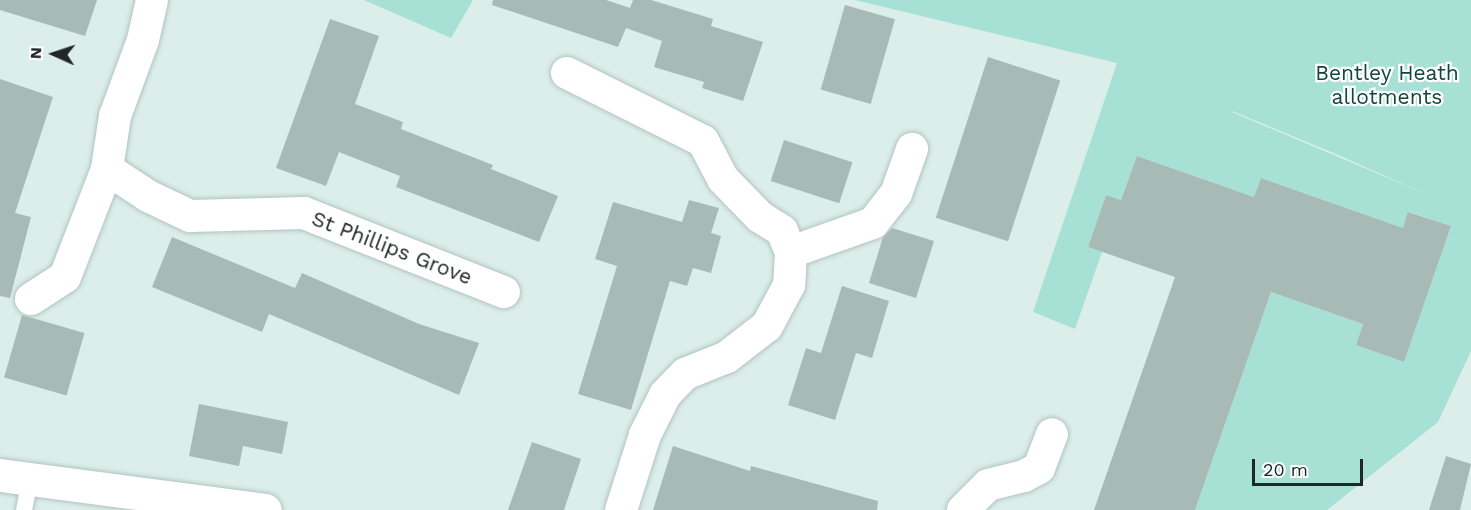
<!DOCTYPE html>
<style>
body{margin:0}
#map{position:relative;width:1471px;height:510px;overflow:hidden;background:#dceeea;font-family:"Work Sans",sans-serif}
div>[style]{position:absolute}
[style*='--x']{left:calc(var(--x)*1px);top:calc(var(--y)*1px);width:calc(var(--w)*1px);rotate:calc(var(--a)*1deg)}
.green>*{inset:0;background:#a7e0d4}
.building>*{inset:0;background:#a8bab6;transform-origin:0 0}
.roads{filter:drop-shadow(0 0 2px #b2c4c0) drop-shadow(0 0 2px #b2c4c0)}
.service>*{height:16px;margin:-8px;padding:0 8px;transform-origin:8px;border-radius:8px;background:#fff}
.minor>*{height:32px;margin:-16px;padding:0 16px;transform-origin:16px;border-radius:16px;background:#fff}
.tertiary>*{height:33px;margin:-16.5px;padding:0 16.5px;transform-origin:16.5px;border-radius:16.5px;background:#fff}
span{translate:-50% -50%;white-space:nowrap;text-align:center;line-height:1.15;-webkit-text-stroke:4.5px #fff;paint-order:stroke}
.park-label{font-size:21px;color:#11453d}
.street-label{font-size:21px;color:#212726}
.north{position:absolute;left:24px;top:24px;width:60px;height:60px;-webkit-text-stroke:4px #fff;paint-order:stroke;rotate:273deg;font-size:16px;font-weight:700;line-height:24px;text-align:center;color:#212726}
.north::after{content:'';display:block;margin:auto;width:21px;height:27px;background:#212726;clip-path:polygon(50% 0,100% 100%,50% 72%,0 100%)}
.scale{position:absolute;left:1252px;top:459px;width:111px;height:27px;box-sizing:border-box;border:3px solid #212726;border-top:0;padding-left:8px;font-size:18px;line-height:21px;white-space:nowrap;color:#212726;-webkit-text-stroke:4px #fff;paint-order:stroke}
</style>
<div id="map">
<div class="green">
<i style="clip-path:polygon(364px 0,473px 0,451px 38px)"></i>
<i style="clip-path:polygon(evenodd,855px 0,1471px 0,1471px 351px,1438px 422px,1327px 510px,1195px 510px,1271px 292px,1363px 324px,1356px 345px,1404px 362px,1451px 226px,1409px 212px,1403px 228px,1261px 178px,1254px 197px,1137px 156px,1121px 200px,1106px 195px,1088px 247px,1102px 252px,1075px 329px,1033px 312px,1117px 63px,855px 0,1232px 111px,1336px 154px,1426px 194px,1232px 112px,1232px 111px)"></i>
</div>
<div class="building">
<i style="clip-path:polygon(0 0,97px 0,85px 36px,0 10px)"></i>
<i style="clip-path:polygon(493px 0,606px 0,630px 8px,633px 0,651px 0,713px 19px,711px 26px,763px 42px,743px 101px,702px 88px,704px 82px,654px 67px,662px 41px,626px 28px,618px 47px,492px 5px)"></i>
<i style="left:845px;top:5px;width:52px;height:88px;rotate:16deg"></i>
<i style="clip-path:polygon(330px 19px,379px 36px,355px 104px,403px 122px,401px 129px,493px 165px,491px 169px,558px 196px,539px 242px,396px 187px,400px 176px,339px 152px,326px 186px,276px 168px)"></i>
<i style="left:988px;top:57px;width:76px;height:169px;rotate:18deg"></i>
<i style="clip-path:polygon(0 79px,53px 97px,15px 213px,31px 217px,10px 298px,0 296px)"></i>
<i style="left:784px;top:140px;width:72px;height:43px;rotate:18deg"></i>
<i style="clip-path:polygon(1137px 156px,1254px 197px,1261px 178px,1403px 228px,1408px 212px,1451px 226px,1404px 362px,1356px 345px,1363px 324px,1271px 292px,1195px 510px,1094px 510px,1175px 277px,1088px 247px,1106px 195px,1121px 200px)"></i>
<i style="clip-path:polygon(689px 200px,719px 208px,711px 233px,721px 236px,711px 273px,693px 268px,687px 286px,670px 281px,631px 410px,578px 394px,617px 266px,595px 259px,613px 202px,682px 222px)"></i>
<i style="clip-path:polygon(892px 228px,934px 241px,916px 298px,869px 283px,883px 237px)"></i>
<i style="clip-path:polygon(172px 237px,295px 288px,302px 273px,419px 324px,479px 343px,459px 395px,269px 314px,262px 332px,152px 287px)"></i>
<i style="clip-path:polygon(842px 286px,889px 301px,872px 358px,856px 353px,835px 420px,788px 405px,806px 348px,821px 353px)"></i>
<i style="left:22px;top:315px;width:65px;height:65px;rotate:16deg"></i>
<i style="clip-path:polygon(199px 404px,288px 422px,282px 454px,243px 446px,239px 466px,189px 456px)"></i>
<i style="clip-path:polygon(532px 442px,581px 459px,564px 510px,508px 510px)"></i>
<i style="clip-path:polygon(673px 446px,750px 471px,751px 466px,878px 501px,877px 510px,653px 510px)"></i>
<i style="clip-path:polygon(1446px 456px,1471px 464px,1460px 510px,1429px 510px)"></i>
</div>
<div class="roads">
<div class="service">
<i style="--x:24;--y:510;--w:33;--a:-79"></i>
</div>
<div class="minor">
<i style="--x:152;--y:0;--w:41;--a:102.7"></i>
<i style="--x:143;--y:40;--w:81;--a:110.2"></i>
<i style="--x:115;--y:116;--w:54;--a:98.6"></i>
<i style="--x:107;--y:169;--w:49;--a:33.4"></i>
<i style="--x:148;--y:196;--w:47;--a:25.5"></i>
<i style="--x:190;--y:216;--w:114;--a:-1.5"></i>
<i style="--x:304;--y:213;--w:215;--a:21.6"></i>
<i style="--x:567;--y:73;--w:152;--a:26.6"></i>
<i style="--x:703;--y:141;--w:43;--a:62.2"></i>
<i style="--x:723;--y:179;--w:53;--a:45.8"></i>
<i style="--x:760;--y:217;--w:26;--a:32"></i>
<i style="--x:782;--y:231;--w:23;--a:67"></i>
<i style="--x:791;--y:252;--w:33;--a:93"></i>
<i style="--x:789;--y:285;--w:47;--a:118.2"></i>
<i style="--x:767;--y:326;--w:51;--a:142.2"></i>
<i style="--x:727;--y:357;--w:45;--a:158"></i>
<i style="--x:685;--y:374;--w:29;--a:134"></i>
<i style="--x:665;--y:395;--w:45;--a:116.6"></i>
<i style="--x:645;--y:435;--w:79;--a:107.7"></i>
<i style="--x:791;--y:252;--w:87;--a:-19.5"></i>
<i style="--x:873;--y:223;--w:37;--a:-52"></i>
<i style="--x:896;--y:194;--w:48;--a:-70.4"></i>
<i style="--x:31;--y:299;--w:40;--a:-32.9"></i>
<i style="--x:65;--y:277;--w:116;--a:-68.7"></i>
<i style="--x:963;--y:510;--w:35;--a:-45"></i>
<i style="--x:988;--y:485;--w:37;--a:-14"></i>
<i style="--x:1024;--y:476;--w:17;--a:-28"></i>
<i style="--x:1039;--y:468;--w:36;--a:-69"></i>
</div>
<div class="tertiary">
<i style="--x:0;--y:475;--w:267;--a:7.5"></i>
</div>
</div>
<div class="park-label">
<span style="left:1387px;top:85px">Bentley Heath<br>allotments</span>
</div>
<div class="street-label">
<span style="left:392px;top:248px;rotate:21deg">St Phillips Grove</span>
</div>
<div class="north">N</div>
<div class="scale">20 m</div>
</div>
